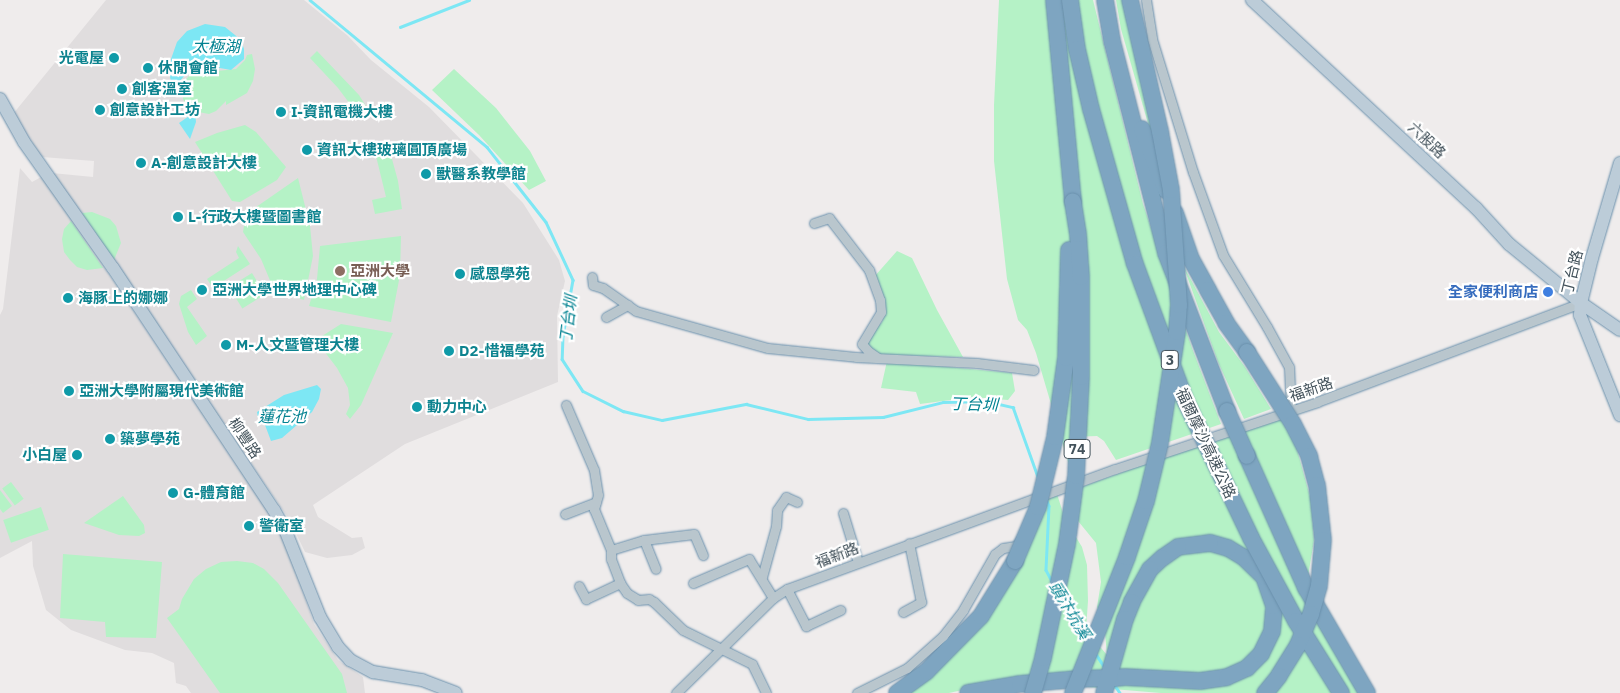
<!DOCTYPE html>
<meta charset="utf-8">
<style>
body{margin:0}
#map{position:relative;width:1620px;height:693px;overflow:hidden;background:#efecec;font-family:"IBM Plex Sans","Noto Sans TC",sans-serif}
div>[style]{position:absolute}
[style*='--x']{left:calc(var(--x)*1px);top:calc(var(--y)*1px);width:calc(var(--w)*1px);rotate:calc(var(--a)*1deg)}
.education>*{inset:0;background:#e0ddde}
.green>*{inset:0;background:#b5f2c6;transform-origin:0 0}
.water>*{inset:0;background:#7de7f4}
.stream>*{height:2.5px;margin:-1.25px;padding:0 1.25px;transform-origin:1.25px;border-radius:1.25px;background:#7de7f4}
.roads{filter:drop-shadow(0 0 1px #6a90ac) drop-shadow(0 0 1px #6a90ac)}
.street>*{height:9px;margin:-4.5px;padding:0 4.5px;transform-origin:4.5px;border-radius:4.5px;background:#b9c6cd}
.secondary>*{height:12px;margin:-6px;padding:0 6px;transform-origin:6px;border-radius:6px;background:#bcccd8}
.highway>*{height:16px;margin:-8px;padding:0 8px;transform-origin:8px;border-radius:8px;background:#7ea5c1}
.bridges{filter:drop-shadow(0 0 1px #6a90ac) drop-shadow(0 0 1px #6a90ac)}
.highway-bridge>*{height:16px;margin:-8px;padding:0 8px;transform-origin:8px;border-radius:8px;background:#7ea5c1}
.dots>*{width:14px;height:14px;translate:-50% -50%;box-sizing:border-box;border:2px solid #fff;border-radius:50%}
span{translate:-50% -50%;white-space:nowrap;text-align:center;line-height:1.15;-webkit-text-stroke:4.5px #fff;paint-order:stroke}
.shield-label span{padding:1px 4px;background:#fff;border:1px solid;border-radius:4px;-webkit-text-stroke-width:0}
.shield-label{font-size:14px;color:#43525b;font-weight:700}
.culture-label{font-size:15px;color:#0d838f;font-weight:700}
.right{translate:-100% -50%;text-align:right}
.left{translate:0 -50%;text-align:left}
.street-label{font-size:15px;color:#43525b}
.education-label{font-size:15px;color:#785e54;font-weight:700}
.shop-label{font-size:15px;color:#366cbe;font-weight:700}
.water-label{font-size:16px;color:#038291;font-style:italic}
</style>
<div id="map">
<div class="education">
<i style="clip-path:polygon(106px 0,304px 0,348px 36px,371px 60px,429px 107px,523px 203px,559px 260px,565px 281px,557px 316px,558px 382px,405px 444px,313px 505px,318px 517px,352px 538px,362px 537px,365px 548px,352px 555px,327px 558px,305px 552px,289px 519px,52px 173px,93px 177px,94px 161px,42px 157px,13px 114px)"></i>
<i style="clip-path:polygon(20px 168px,32px 182px,43px 176px,270px 514px,287px 546px,314px 624px,338px 660px,363px 677px,365px 693px,191px 693px,186px 686px,176px 683px,174px 663px,152px 653px,125px 650px,71px 630px,46px 610px,33px 566px,32px 541px,0 558px,0 315px,3px 309px)"></i>
</div>
<div class="green">
<i style="clip-path:polygon(999px 0,1093px 0,1143px 204px,1192px 348px,1221px 424px,1116px 460px,1104px 441px,1097px 436px,1072px 437px,1071px 472px,1036px 353px,1027px 330px,1018px 320px,1007px 279px,994px 161px,994px 105px)"></i>
<i style="clip-path:polygon(1116px 0,1124px 0,1161px 159px,1149px 127px,1121px 29px)"></i>
<i style="clip-path:polygon(317px 51px,359px 95px,369px 111px,359px 116px,338px 88px,310px 58px)"></i>
<i style="clip-path:polygon(252px 54px,255px 69px,253px 81px,247px 93px,226px 105px,226px 101px,216px 111px,209px 114px,193px 111px,187px 106px,183px 99px,183px 83px,193px 71px,201px 68px,217px 71px,236px 69px,245px 60px,247px 55px)"></i>
<i style="clip-path:polygon(454px 69px,496px 108px,530px 151px,546px 181px,529px 190px,479px 135px,432px 90px)"></i>
<i style="clip-path:polygon(245px 125px,256px 132px,286px 167px,277px 180px,240px 202px,232px 201px,195px 142px,217px 133px)"></i>
<i style="clip-path:polygon(389px 148px,398px 181px,402px 209px,375px 214px,372px 200px,386px 197px,375px 152px)"></i>
<i style="clip-path:polygon(298px 178px,310px 226px,313px 256px,304px 300px,274px 290px,261px 259px,243px 232px,246px 214px)"></i>
<i style="clip-path:polygon(92px 212px,110px 219px,116px 226px,121px 243px,114px 260px,82px 213px)"></i>
<i style="clip-path:polygon(71px 221px,103px 268px,87px 270px,77px 267px,70px 260px,64px 252px,62px 239px,64px 229px)"></i>
<i style="clip-path:polygon(401px 236px,400px 275px,391px 322px,309px 306px,317px 279px,320px 246px)"></i>
<i style="clip-path:polygon(238px 246px,250px 264px,213px 288px,207px 279px,239px 258px,236px 252px)"></i>
<i style="clip-path:polygon(897px 251px,912px 258px,937px 310px,963px 357px,880px 355px,869px 349px,866px 340px,882px 322px,886px 310px,874px 277px)"></i>
<i style="clip-path:polygon(1183px 265px,1219px 332px,1245px 367px,1271px 409px,1244px 419px,1218px 362px)"></i>
<i style="left:252px;top:273px;width:25px;height:27px;rotate:58deg"></i>
<i style="clip-path:polygon(191px 290px,197px 299px,187px 307px,207px 336px,196px 345px,188px 332px,179px 304px,181px 296px)"></i>
<i style="clip-path:polygon(341px 324px,393px 333px,361px 405px,350px 419px,346px 414px,350px 405px,348px 388px,337px 368px,321px 347px,311px 343px)"></i>
<i style="clip-path:polygon(887px 361px,1012px 373px,1015px 391px,1008px 400px,973px 397px,920px 404px,916px 392px,881px 388px)"></i>
<i style="clip-path:polygon(1281px 419px,1296px 446px,1311px 500px,1314px 540px,1308px 577px,1250px 482px,1277px 542px,1359px 693px,1161px 693px,1088px 687px,1026px 690px,1064px 672px,1016px 678px,949px 693px,903px 693px,953px 653px,1042px 501px,1057px 494px,1065px 519px,1082px 547px,1087px 565px,1088px 601px,1086px 630px,1107px 655px,1105px 633px,1097px 607px,1101px 582px,1096px 543px,1074px 516px,1065px 493px,1222px 436px)"></i>
<i style="left:11px;top:482px;width:21px;height:11px;rotate:53deg"></i>
<i style="clip-path:polygon(0 490px,12px 506px,3px 513px,0 509px)"></i>
<i style="clip-path:polygon(123px 496px,144px 525px,145px 533px,139px 536px,119px 535px,84px 523px)"></i>
<i style="left:41px;top:507px;width:24px;height:40px;rotate:71deg"></i>
<i style="clip-path:polygon(63px 554px,162px 562px,156px 638px,106px 637px,105px 622px,60px 618px)"></i>
<i style="clip-path:polygon(237px 561px,253px 563px,264px 569px,278px 583px,342px 674px,347px 693px,220px 693px,167px 618px,179px 609px,182px 599px,194px 579px,206px 569px,221px 562px)"></i>
</div>
<div class="water">
<i style="clip-path:polygon(205px 24px,225px 27px,235px 35px,241px 40px,244px 49px,244px 59px,231px 70px,203px 65px,189px 70px,180px 81px,178px 93px,172px 86px,170px 77px,171px 59px,177px 42px,187px 31px)"></i>
<i style="clip-path:polygon(195px 112px,196px 122px,190px 139px,179px 123px)"></i>
<i style="clip-path:polygon(317px 385px,321px 389px,319px 399px,312px 412px,282px 438px,271px 441px,265px 425px,259px 423px,257px 412px,284px 395px)"></i>
</div>
<div class="stream">
<i style="--x:310;--y:0;--w:230;--a:39.7"></i>
<i style="--x:487;--y:147;--w:95;--a:51.8"></i>
<i style="--x:546;--y:222;--w:64;--a:65"></i>
<i style="--x:573;--y:280;--w:57;--a:100.1"></i>
<i style="--x:563;--y:336;--w:23;--a:92"></i>
<i style="--x:562;--y:359;--w:38;--a:57"></i>
<i style="--x:583;--y:391;--w:45;--a:26.6"></i>
<i style="--x:623;--y:411;--w:40;--a:13"></i>
<i style="--x:662;--y:420;--w:86;--a:-10.8"></i>
<i style="--x:746;--y:404;--w:64;--a:13.6"></i>
<i style="--x:808;--y:419;--w:75;--a:-1.5"></i>
<i style="--x:883;--y:417;--w:62;--a:-14"></i>
<i style="--x:943;--y:402;--w:43;--a:-1.3"></i>
<i style="--x:986;--y:401;--w:28;--a:13"></i>
<i style="--x:1013;--y:407;--w:74;--a:70.3"></i>
<i style="--x:400;--y:27;--w:74;--a:-21.4"></i>
<i style="--x:1047;--y:501;--w:5;--a:68"></i>
<i style="--x:1049;--y:506;--w:64;--a:92.7"></i>
<i style="--x:1046;--y:570;--w:15;--a:62"></i>
<i style="--x:1062;--y:599;--w:49;--a:59.2"></i>
<i style="--x:1096;--y:654;--w:17;--a:57"></i>
<i style="--x:1114;--y:684;--w:11;--a:56"></i>
</div>
<div class="roads">
<div class="street">
<i style="--x:1146;--y:0;--w:39;--a:81"></i>
<i style="--x:1152;--y:39;--w:139;--a:72.9"></i>
<i style="--x:1193;--y:172;--w:88;--a:70.1"></i>
<i style="--x:1223;--y:255;--w:84;--a:58.6"></i>
<i style="--x:1267;--y:327;--w:46;--a:61.2"></i>
<i style="--x:1289;--y:367;--w:43;--a:87.3"></i>
<i style="--x:814;--y:223;--w:16;--a:-18"></i>
<i style="--x:829;--y:218;--w:66;--a:52.4"></i>
<i style="--x:869;--y:270;--w:32;--a:70"></i>
<i style="--x:880;--y:300;--w:12;--a:85"></i>
<i style="--x:881;--y:312;--w:37;--a:121"></i>
<i style="--x:862;--y:344;--w:9;--a:49"></i>
<i style="--x:868;--y:351;--w:11;--a:34"></i>
<i style="--x:592;--y:277;--w:8;--a:83"></i>
<i style="--x:593;--y:285;--w:10;--a:17"></i>
<i style="--x:603;--y:288;--w:40;--a:34.9"></i>
<i style="--x:636;--y:311;--w:137;--a:15.7"></i>
<i style="--x:768;--y:348;--w:88;--a:5.8"></i>
<i style="--x:856;--y:357;--w:121;--a:2.8"></i>
<i style="--x:977;--y:363;--w:57;--a:7"></i>
<i style="--x:606;--y:317;--w:25;--a:-29"></i>
<i style="--x:566;--y:405;--w:71;--a:66.7"></i>
<i style="--x:594;--y:470;--w:25;--a:81"></i>
<i style="--x:598;--y:495;--w:15;--a:106"></i>
<i style="--x:594;--y:509;--w:44;--a:67.5"></i>
<i style="--x:611;--y:550;--w:9;--a:90"></i>
<i style="--x:611;--y:559;--w:26;--a:69"></i>
<i style="--x:620;--y:583;--w:12;--a:55"></i>
<i style="--x:627;--y:593;--w:13;--a:32"></i>
<i style="--x:638;--y:600;--w:11;--a:-5"></i>
<i style="--x:649;--y:599;--w:6;--a:31"></i>
<i style="--x:654;--y:602;--w:40;--a:44"></i>
<i style="--x:683;--y:630;--w:77;--a:26.2"></i>
<i style="--x:752;--y:664;--w:32;--a:64"></i>
<i style="--x:843;--y:513;--w:51;--a:73"></i>
<i style="--x:565;--y:514;--w:33;--a:-21"></i>
<i style="--x:644;--y:540;--w:31;--a:68"></i>
<i style="--x:611;--y:550;--w:34;--a:-17"></i>
<i style="--x:644;--y:540;--w:50;--a:-6.8"></i>
<i style="--x:694;--y:534;--w:23;--a:67"></i>
<i style="--x:762;--y:577;--w:53;--a:-74.6"></i>
<i style="--x:776;--y:526;--w:16;--a:-86"></i>
<i style="--x:777;--y:510;--w:16;--a:-55"></i>
<i style="--x:786;--y:497;--w:12;--a:24"></i>
<i style="--x:693;--y:583;--w:61;--a:-23.2"></i>
<i style="--x:749;--y:559;--w:46;--a:58.4"></i>
<i style="--x:579;--y:586;--w:15;--a:62"></i>
<i style="--x:586;--y:599;--w:38;--a:-25"></i>
<i style="--x:787;--y:589;--w:42;--a:62.8"></i>
<i style="--x:806;--y:626;--w:38;--a:-25"></i>
<i style="--x:903;--y:612;--w:21;--a:-29"></i>
<i style="--x:921;--y:602;--w:60;--a:-101.5"></i>
<i style="--x:676;--y:693;--w:136;--a:-44.4"></i>
<i style="--x:773;--y:598;--w:17;--a:-33"></i>
<i style="--x:787;--y:589;--w:349;--a:-20.1"></i>
<i style="--x:1115;--y:469;--w:213;--a:-18.3"></i>
<i style="--x:1317;--y:402;--w:282;--a:-20.6"></i>
<i style="--x:857;--y:693;--w:56;--a:-26.6"></i>
<i style="--x:907;--y:668;--w:48;--a:-41.6"></i>
<i style="--x:943;--y:636;--w:33;--a:-52"></i>
<i style="--x:963;--y:610;--w:64;--a:-60.3"></i>
<i style="--x:995;--y:554;--w:10;--a:-37"></i>
<i style="--x:1003;--y:548;--w:13;--a:-9"></i>
<i style="--x:1016;--y:546;--w:8;--a:-50"></i>
</div>
<div class="secondary">
<i style="--x:1252;--y:0;--w:306;--a:42.9"></i>
<i style="--x:1476;--y:208;--w:49;--a:47.5"></i>
<i style="--x:1509;--y:244;--w:93;--a:39.3"></i>
<i style="--x:1581;--y:303;--w:47;--a:34.7"></i>
<i style="--x:0;--y:99;--w:49;--a:60.8"></i>
<i style="--x:24;--y:142;--w:154;--a:54.8"></i>
<i style="--x:113;--y:268;--w:291;--a:56.4"></i>
<i style="--x:274;--y:510;--w:25;--a:61"></i>
<i style="--x:286;--y:532;--w:92;--a:68.2"></i>
<i style="--x:320;--y:617;--w:35;--a:59"></i>
<i style="--x:338;--y:647;--w:18;--a:47"></i>
<i style="--x:350;--y:660;--w:26;--a:28"></i>
<i style="--x:373;--y:672;--w:50;--a:9.3"></i>
<i style="--x:422;--y:680;--w:36;--a:21"></i>
<i style="--x:1620;--y:163;--w:99;--a:106.4"></i>
<i style="--x:1592;--y:258;--w:46;--a:103.7"></i>
<i style="--x:1581;--y:303;--w:12;--a:95"></i>
<i style="--x:1580;--y:315;--w:108;--a:68.2"></i>
</div>
<div class="highway">
<i style="--x:1054;--y:0;--w:202;--a:84.6"></i>
<i style="--x:1105;--y:0;--w:42;--a:80.3"></i>
<i style="--x:1112;--y:41;--w:219;--a:75.7"></i>
<i style="--x:1166;--y:253;--w:169;--a:68.9"></i>
<i style="--x:1142;--y:129;--w:66;--a:68.5"></i>
<i style="--x:1175;--y:213;--w:49;--a:70.8"></i>
<i style="--x:1191;--y:259;--w:35;--a:61"></i>
<i style="--x:1208;--y:290;--w:38;--a:61"></i>
<i style="--x:1226;--y:323;--w:36;--a:54"></i>
<i style="--x:1247;--y:456;--w:145;--a:65.9"></i>
<i style="--x:1306;--y:588;--w:121;--a:59.8"></i>
<i style="--x:897;--y:693;--w:37;--a:-36"></i>
<i style="--x:927;--y:671;--w:77;--a:-45.5"></i>
<i style="--x:981;--y:616;--w:65;--a:-58.3"></i>
<i style="--x:968;--y:693;--w:53;--a:-9.8"></i>
<i style="--x:1020;--y:684;--w:58;--a:-4.9"></i>
<i style="--x:1078;--y:679;--w:28;--a:-2"></i>
<i style="--x:1106;--y:678;--w:9;--a:0"></i>
<i style="--x:1115;--y:678;--w:10;--a:-6"></i>
<i style="--x:1125;--y:677;--w:75;--a:3.1"></i>
<i style="--x:1200;--y:681;--w:27;--a:-8"></i>
<i style="--x:1227;--y:677;--w:22;--a:-24"></i>
<i style="--x:1247;--y:668;--w:20;--a:-45"></i>
<i style="--x:1261;--y:654;--w:25;--a:-64"></i>
<i style="--x:1272;--y:631;--w:25;--a:-85"></i>
<i style="--x:1274;--y:606;--w:31;--a:-109"></i>
<i style="--x:1264;--y:577;--w:29;--a:-136"></i>
<i style="--x:1243;--y:557;--w:17;--a:-149"></i>
<i style="--x:1228;--y:548;--w:19;--a:-164"></i>
<i style="--x:1210;--y:543;--w:32;--a:173"></i>
<i style="--x:1178;--y:547;--w:19;--a:145"></i>
<i style="--x:1162;--y:558;--w:16;--a:137"></i>
<i style="--x:1150;--y:569;--w:38;--a:119"></i>
<i style="--x:1132;--y:602;--w:18;--a:112"></i>
<i style="--x:1125;--y:619;--w:77;--a:105.8"></i>
</div>
</div>
<div class="bridges">
<div class="highway-bridge">
<i style="--x:1070;--y:0;--w:49;--a:81.9"></i>
<i style="--x:1077;--y:49;--w:62;--a:76.9"></i>
<i style="--x:1091;--y:109;--w:161;--a:74.2"></i>
<i style="--x:1135;--y:264;--w:145;--a:69.8"></i>
<i style="--x:1185;--y:400;--w:153;--a:64.4"></i>
<i style="--x:1251;--y:538;--w:94;--a:61.5"></i>
<i style="--x:1296;--y:621;--w:85;--a:58"></i>
<i style="--x:1247;--y:352;--w:85;--a:57.4"></i>
<i style="--x:1293;--y:424;--w:36;--a:63"></i>
<i style="--x:1309;--y:456;--w:30;--a:75"></i>
<i style="--x:1317;--y:485;--w:55;--a:83.8"></i>
<i style="--x:1323;--y:540;--w:46;--a:95"></i>
<i style="--x:1319;--y:586;--w:29;--a:106"></i>
<i style="--x:1311;--y:614;--w:34;--a:113"></i>
<i style="--x:1298;--y:645;--w:36;--a:122"></i>
<i style="--x:1279;--y:676;--w:22;--a:129"></i>
<i style="--x:1227;--y:411;--w:49;--a:66"></i>
<i style="--x:1015;--y:561;--w:59;--a:-66.9"></i>
<i style="--x:1038;--y:507;--w:72;--a:-76.3"></i>
<i style="--x:1055;--y:437;--w:80;--a:-82.1"></i>
<i style="--x:1066;--y:358;--w:108;--a:-88.4"></i>
<i style="--x:1033;--y:693;--w:36;--a:-74"></i>
<i style="--x:1043;--y:658;--w:116;--a:-78.1"></i>
<i style="--x:1067;--y:544;--w:69;--a:-82.5"></i>
<i style="--x:1076;--y:476;--w:99;--a:-87.1"></i>
<i style="--x:1081;--y:377;--w:100;--a:-90"></i>
<i style="--x:1081;--y:277;--w:43;--a:-94"></i>
<i style="--x:1078;--y:234;--w:33;--a:-99"></i>
<i style="--x:1073;--y:693;--w:146;--a:-68.3"></i>
<i style="--x:1127;--y:557;--w:59;--a:-71.3"></i>
<i style="--x:1146;--y:501;--w:60;--a:-76.4"></i>
<i style="--x:1160;--y:443;--w:112;--a:-81.3"></i>
<i style="--x:1177;--y:332;--w:27;--a:-86"></i>
<i style="--x:1179;--y:305;--w:115;--a:-94"></i>
<i style="--x:1171;--y:190;--w:60;--a:-100.6"></i>
<i style="--x:1160;--y:131;--w:134;--a:-102.9"></i>
</div>
</div>
<div class="dots">
<i style="left:114px;top:58px;background:#0f9aa8"></i>
<i style="left:148px;top:68px;background:#0f9aa8"></i>
<i style="left:122px;top:89px;background:#0f9aa8"></i>
<i style="left:100px;top:110px;background:#0f9aa8"></i>
<i style="left:281px;top:112px;background:#0f9aa8"></i>
<i style="left:307px;top:150px;background:#0f9aa8"></i>
<i style="left:141px;top:163px;background:#0f9aa8"></i>
<i style="left:426px;top:174px;background:#0f9aa8"></i>
<i style="left:178px;top:217px;background:#0f9aa8"></i>
<i style="left:340px;top:271px;background:#8d6e63"></i>
<i style="left:460px;top:274px;background:#0f9aa8"></i>
<i style="left:202px;top:290px;background:#0f9aa8"></i>
<i style="left:1548px;top:292px;background:#3f7fe0"></i>
<i style="left:68px;top:298px;background:#0f9aa8"></i>
<i style="left:226px;top:345px;background:#0f9aa8"></i>
<i style="left:449px;top:351px;background:#0f9aa8"></i>
<i style="left:69px;top:391px;background:#0f9aa8"></i>
<i style="left:417px;top:407px;background:#0f9aa8"></i>
<i style="left:110px;top:439px;background:#0f9aa8"></i>
<i style="left:77px;top:455px;background:#0f9aa8"></i>
<i style="left:173px;top:493px;background:#0f9aa8"></i>
<i style="left:249px;top:526px;background:#0f9aa8"></i>
</div>
<div class="shield-label">
<span style="left:1170px;top:360px">3</span>
<span style="left:1077px;top:449px">74</span>
</div>
<div class="culture-label">
<span class="right" style="left:104px;top:58px">光電屋</span>
<span class="left" style="left:158px;top:68px">休閒會館</span>
<span class="left" style="left:132px;top:89px">創客溫室</span>
<span class="left" style="left:110px;top:110px">創意設計工坊</span>
<span class="left" style="left:291px;top:112px">I-資訊電機大樓</span>
<span class="left" style="left:317px;top:150px">資訊大樓玻璃圓頂廣場</span>
<span class="left" style="left:151px;top:163px">A-創意設計大樓</span>
<span class="left" style="left:436px;top:174px">獸醫系教學館</span>
<span class="left" style="left:188px;top:217px">L-行政大樓暨圖書館</span>
<span class="left" style="left:470px;top:274px">感恩學苑</span>
<span class="left" style="left:212px;top:290px">亞洲大學世界地理中心碑</span>
<span class="left" style="left:78px;top:298px">海豚上的娜娜</span>
<span class="left" style="left:236px;top:345px">M-人文暨管理大樓</span>
<span class="left" style="left:459px;top:351px">D2-惜福學苑</span>
<span class="left" style="left:79px;top:391px">亞洲大學附屬現代美術館</span>
<span class="left" style="left:427px;top:407px">動力中心</span>
<span class="left" style="left:120px;top:439px">築夢學苑</span>
<span class="right" style="left:67px;top:455px">小白屋</span>
<span class="left" style="left:183px;top:493px">G-體育館</span>
<span class="left" style="left:259px;top:526px">警衛室</span>
</div>
<div class="street-label">
<span style="left:1427px;top:140px;rotate:43deg">六股路</span>
<span style="left:1572px;top:272px;rotate:-76deg">丁台路</span>
<span style="left:1311px;top:389px;rotate:-19deg">福新路</span>
<span style="left:245px;top:438px;rotate:56deg">柳豐路</span>
<span style="left:1206px;top:443px;rotate:65deg">福爾摩沙高速公路</span>
<span style="left:837px;top:555px;rotate:-21deg">福新路</span>
</div>
<div class="education-label">
<span class="left" style="left:350px;top:271px">亞洲大學</span>
</div>
<div class="shop-label">
<span class="right" style="left:1538px;top:292px">全家便利商店</span>
</div>
<div class="water-label">
<span style="left:216px;top:46px">太極湖</span>
<span style="left:568px;top:319px;rotate:-83deg">丁台圳</span>
<span style="left:974px;top:404px;rotate:2deg">丁台圳</span>
<span style="left:282px;top:416px">蓮花池</span>
<span style="left:1070px;top:610px;rotate:59deg">頭汴坑溪</span>
</div>
</div>
